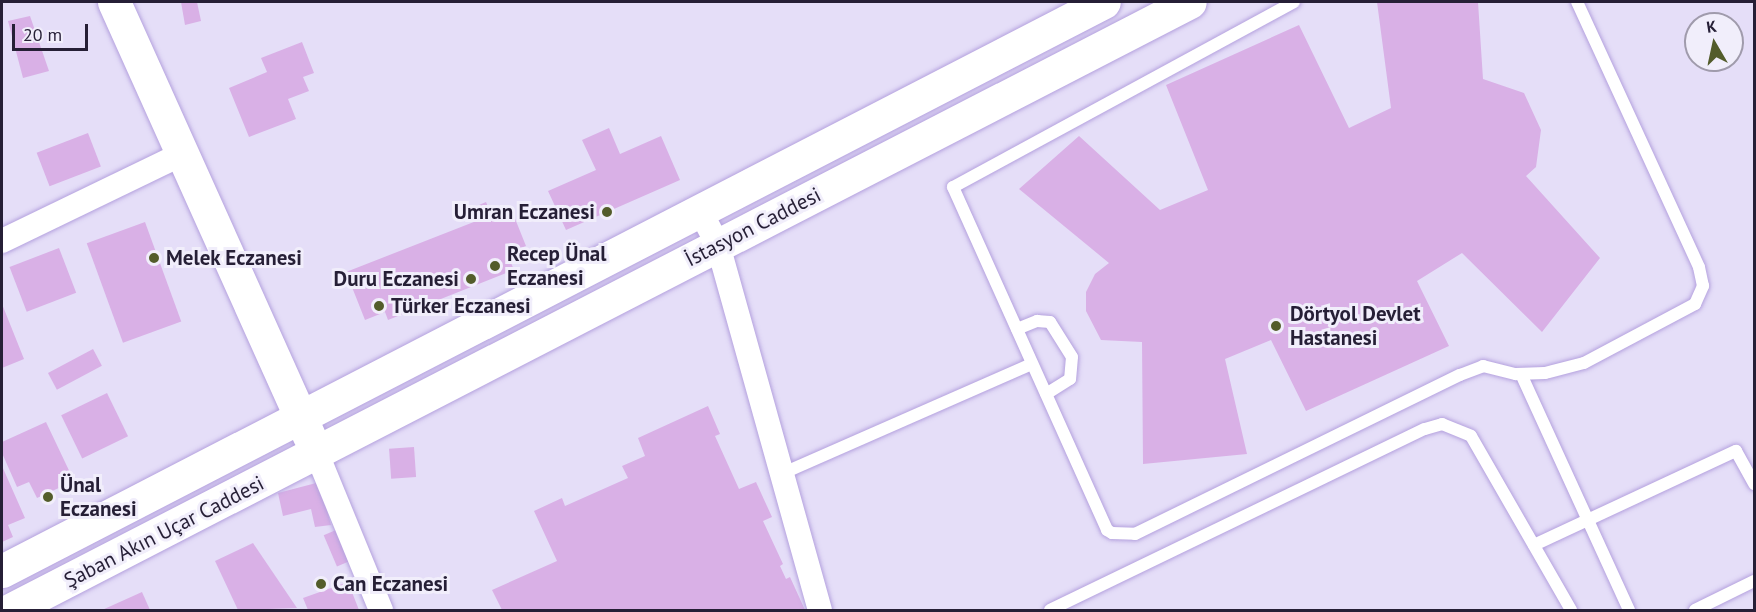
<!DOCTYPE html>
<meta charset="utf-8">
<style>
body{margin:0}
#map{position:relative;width:1756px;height:612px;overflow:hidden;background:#e5def8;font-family:"PT Sans",sans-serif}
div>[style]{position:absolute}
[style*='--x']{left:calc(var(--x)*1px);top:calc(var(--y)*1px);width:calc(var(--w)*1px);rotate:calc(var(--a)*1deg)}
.building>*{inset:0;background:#d9b0e6;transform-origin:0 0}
.roads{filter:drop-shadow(0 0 2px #b4a1de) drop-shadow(0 0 2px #b4a1de)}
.lane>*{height:12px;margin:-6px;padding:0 6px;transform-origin:6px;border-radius:6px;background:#fff}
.street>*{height:24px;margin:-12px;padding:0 12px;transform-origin:12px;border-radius:12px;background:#fff}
.secondary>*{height:33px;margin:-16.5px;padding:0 16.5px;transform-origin:16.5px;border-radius:16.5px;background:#fff}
.dots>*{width:16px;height:16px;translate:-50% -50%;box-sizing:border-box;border:3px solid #f1eefb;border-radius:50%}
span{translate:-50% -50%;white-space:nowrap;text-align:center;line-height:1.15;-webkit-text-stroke:6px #f1eefb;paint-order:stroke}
.poi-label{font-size:21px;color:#261f36;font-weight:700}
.right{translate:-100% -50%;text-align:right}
.left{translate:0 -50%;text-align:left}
.street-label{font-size:21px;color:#261f36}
.frame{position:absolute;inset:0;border:3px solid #261f36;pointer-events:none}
.north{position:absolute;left:1684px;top:12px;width:60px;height:60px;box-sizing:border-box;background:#f1eefb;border:2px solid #a09bac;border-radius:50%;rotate:351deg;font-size:16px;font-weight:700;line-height:24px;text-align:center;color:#261f36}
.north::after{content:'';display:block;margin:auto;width:21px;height:27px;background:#535c2b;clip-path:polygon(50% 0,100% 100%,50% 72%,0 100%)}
.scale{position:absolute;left:12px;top:24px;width:76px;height:27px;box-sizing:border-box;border:3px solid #261f36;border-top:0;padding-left:8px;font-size:18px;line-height:21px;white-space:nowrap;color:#261f36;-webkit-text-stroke:4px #f1eefb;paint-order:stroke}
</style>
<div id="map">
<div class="building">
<i style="clip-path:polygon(181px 2px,197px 2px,201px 21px,185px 25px)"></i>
<i style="clip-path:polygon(1377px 2px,1478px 2px,1483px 79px,1524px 93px,1541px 130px,1536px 167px,1526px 176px,1600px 258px,1542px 332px,1462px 253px,1417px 281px,1449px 346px,1306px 411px,1271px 340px,1225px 359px,1247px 454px,1143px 464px,1142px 342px,1101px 340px,1086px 311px,1086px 292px,1095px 274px,1109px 263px,1019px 189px,1079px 136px,1160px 210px,1208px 190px,1166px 85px,1299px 25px,1349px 128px,1391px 108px)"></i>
<i style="clip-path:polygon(30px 16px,49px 71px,23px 78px,8px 21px)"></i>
<i style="clip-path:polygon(302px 42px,314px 73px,303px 77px,309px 91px,288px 99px,296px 119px,249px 137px,229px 88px,267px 72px,261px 58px)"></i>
<i style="clip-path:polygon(609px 128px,620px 154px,661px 136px,680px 180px,566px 230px,548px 191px,596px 170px,582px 140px)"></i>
<i style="left:88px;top:133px;width:36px;height:55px;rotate:69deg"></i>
<i style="clip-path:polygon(486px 202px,491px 214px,510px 206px,526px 246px,507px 253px,514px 270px,388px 320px,385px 312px,365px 320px,346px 272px,484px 218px,479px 205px)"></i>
<i style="left:145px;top:222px;width:106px;height:62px;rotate:70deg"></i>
<i style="left:59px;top:248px;width:48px;height:53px;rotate:69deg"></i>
<i style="clip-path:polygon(2px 304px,24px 359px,2px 368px)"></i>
<i style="left:93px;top:349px;width:19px;height:51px;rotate:62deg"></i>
<i style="left:107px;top:393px;width:48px;height:51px;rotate:64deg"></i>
<i style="clip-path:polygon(708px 406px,720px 434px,715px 436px,739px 489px,756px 482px,772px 517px,763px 521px,783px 564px,780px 566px,786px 579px,790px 577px,805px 610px,502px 610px,492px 590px,557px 561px,534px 511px,562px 498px,565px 506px,628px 478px,622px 466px,645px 456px,638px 438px)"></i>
<i style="clip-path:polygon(46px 422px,74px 481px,37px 498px,29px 482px,17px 487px,2px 453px,2px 442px)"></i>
<i style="left:414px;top:447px;width:30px;height:25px;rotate:86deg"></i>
<i style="clip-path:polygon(2px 466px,25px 518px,8px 525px,13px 537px,2px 542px)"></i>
<i style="clip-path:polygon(320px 482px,331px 525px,315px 527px,311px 509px,283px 516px,278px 493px)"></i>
<i style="left:343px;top:527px;width:34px;height:21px;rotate:67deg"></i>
<i style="clip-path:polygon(253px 543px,297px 608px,238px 610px,215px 561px)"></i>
<i style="clip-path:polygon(348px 582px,359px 610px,308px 610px,303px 598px)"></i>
<i style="clip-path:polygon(142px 592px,150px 610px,102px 610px)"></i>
</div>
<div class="roads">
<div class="lane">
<i style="--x:1294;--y:2;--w:388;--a:151.5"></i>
<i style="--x:953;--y:187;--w:376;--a:65.8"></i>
<i style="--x:1107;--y:530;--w:6;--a:31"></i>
<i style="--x:1112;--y:533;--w:23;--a:2"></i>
<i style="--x:1135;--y:534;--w:362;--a:-26.1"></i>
<i style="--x:1460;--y:375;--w:25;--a:-21"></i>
<i style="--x:1483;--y:366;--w:34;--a:14"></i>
<i style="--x:1516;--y:374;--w:29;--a:-2"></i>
<i style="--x:1545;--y:373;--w:40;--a:-14.4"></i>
<i style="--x:1584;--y:363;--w:126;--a:-28"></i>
<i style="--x:1695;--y:304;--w:20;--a:-66"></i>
<i style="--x:1703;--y:286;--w:19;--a:-102"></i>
<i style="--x:1699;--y:267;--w:292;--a:-114.7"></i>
<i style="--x:1017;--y:329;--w:22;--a:-22"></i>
<i style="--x:1037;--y:321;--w:13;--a:4"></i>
<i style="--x:1050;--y:322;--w:41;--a:57.8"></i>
<i style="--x:1072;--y:357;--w:22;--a:95"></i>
<i style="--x:1070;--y:379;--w:28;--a:148"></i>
<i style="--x:1521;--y:374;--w:260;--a:65.4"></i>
<i style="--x:781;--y:474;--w:274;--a:-23.7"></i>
<i style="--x:1534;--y:545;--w:223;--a:-25"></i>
<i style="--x:1736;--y:451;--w:38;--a:61"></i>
<i style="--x:1050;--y:610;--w:416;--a:-25.8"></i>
<i style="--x:1425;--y:429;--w:18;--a:-16"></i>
<i style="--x:1442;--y:424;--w:31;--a:22"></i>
<i style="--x:1471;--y:436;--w:201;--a:60.1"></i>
<i style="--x:1695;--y:610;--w:66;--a:-26.2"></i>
</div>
<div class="street">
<i style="--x:700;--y:211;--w:38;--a:62"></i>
<i style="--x:718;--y:245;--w:379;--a:74.4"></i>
<i style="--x:2;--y:241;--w:200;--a:-25.8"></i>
<i style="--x:317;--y:454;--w:169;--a:67.7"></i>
</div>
<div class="secondary">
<i style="--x:114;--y:2;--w:476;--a:65.8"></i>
<i style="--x:2;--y:571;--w:1240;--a:-27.31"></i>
<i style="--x:10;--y:610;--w:1327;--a:-27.26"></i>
</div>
</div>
<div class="dots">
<i style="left:607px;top:212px;background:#535c2b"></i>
<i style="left:154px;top:258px;background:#535c2b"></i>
<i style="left:495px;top:266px;background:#535c2b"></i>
<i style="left:471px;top:279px;background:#535c2b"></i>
<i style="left:379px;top:306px;background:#535c2b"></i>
<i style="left:1276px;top:326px;background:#535c2b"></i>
<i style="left:48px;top:497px;background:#535c2b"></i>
<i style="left:321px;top:584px;background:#535c2b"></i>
</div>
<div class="poi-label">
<span class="right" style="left:595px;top:212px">Umran Eczanesi</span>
<span class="left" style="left:507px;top:266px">Recep Ünal<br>Eczanesi</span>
<span class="left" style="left:166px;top:258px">Melek Eczanesi</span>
<span class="right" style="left:459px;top:279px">Duru Eczanesi</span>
<span class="left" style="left:391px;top:306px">Türker Eczanesi</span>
<span class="left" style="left:1290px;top:326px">Dörtyol Devlet<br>Hastanesi</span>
<span class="left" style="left:60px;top:497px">Ünal<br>Eczanesi</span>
<span class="left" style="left:333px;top:584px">Can Eczanesi</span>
</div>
<div class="street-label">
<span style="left:753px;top:227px;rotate:-27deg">İstasyon Caddesi</span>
<span style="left:164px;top:532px;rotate:-27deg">Şaban Akın Uçar Caddesi</span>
</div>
<div class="frame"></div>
<div class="north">K</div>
<div class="scale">20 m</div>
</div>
